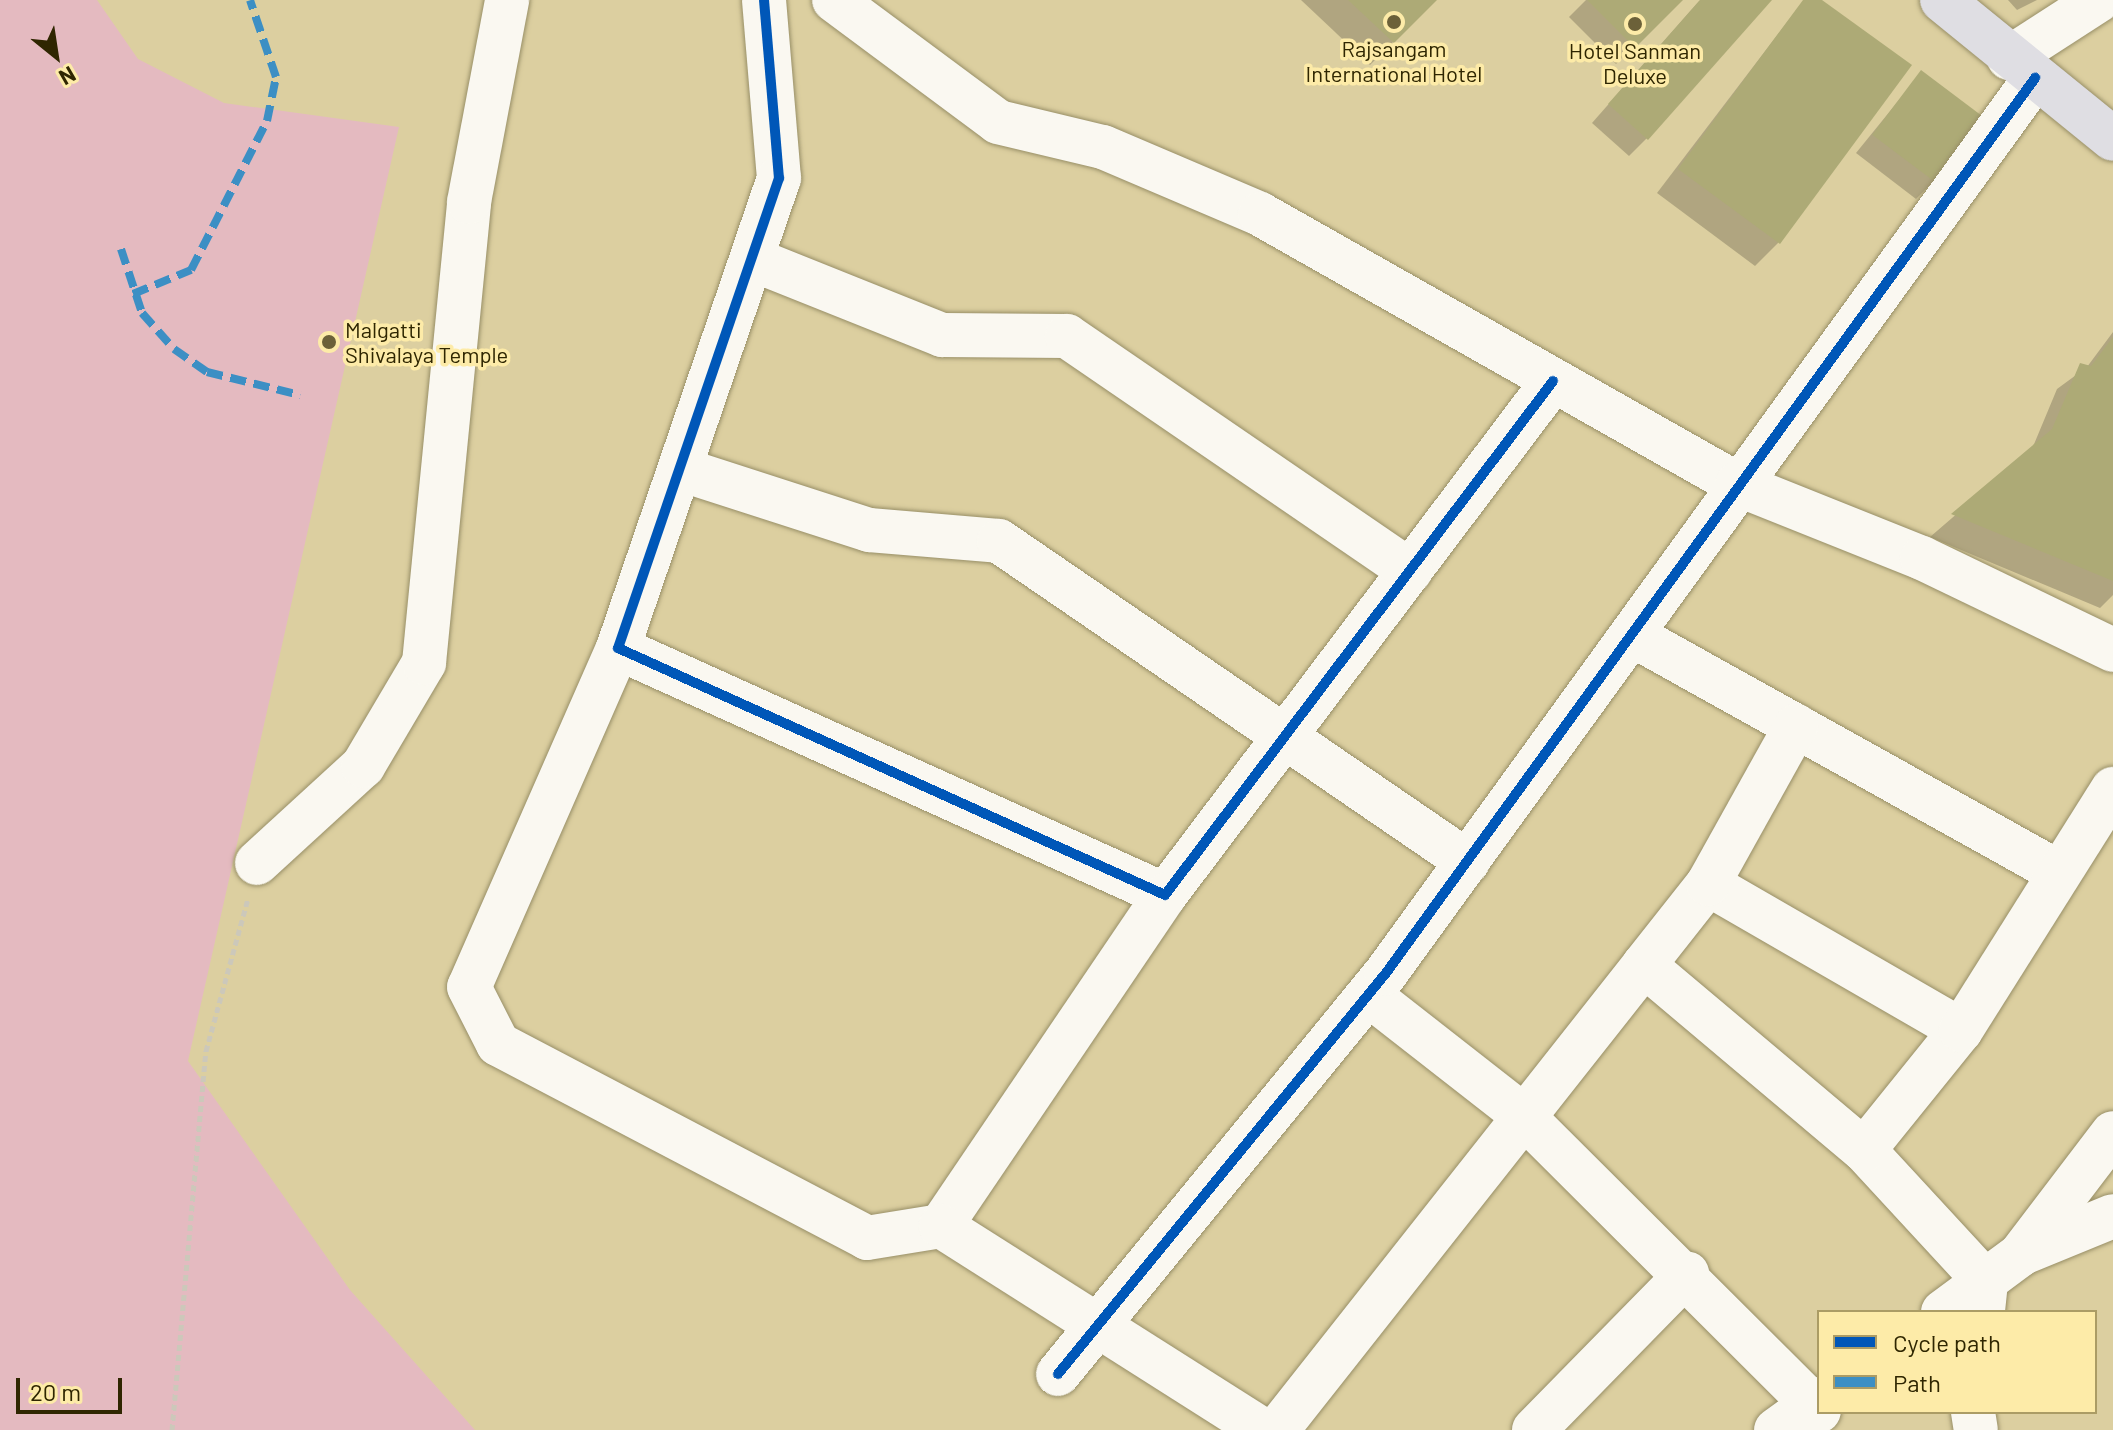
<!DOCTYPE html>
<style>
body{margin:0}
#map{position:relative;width:2113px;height:1430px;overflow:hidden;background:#dccfa0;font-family:Barlow,sans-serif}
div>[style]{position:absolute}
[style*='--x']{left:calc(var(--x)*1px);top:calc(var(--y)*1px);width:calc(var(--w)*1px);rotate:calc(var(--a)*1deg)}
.green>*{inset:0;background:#e4bac0}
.shadow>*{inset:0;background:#0003}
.building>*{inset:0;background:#adaa76;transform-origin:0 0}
.path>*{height:5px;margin-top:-2.5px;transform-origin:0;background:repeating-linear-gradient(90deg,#ccc8ba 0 6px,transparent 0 10px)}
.roads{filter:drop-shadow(0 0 2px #988f67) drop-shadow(0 0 2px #988f67)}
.minor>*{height:44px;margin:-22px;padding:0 22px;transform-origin:22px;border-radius:22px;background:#faf8f1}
.highway>*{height:44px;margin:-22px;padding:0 22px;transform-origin:22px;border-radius:22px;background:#dfdee3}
.quiet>*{height:8px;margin-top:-4px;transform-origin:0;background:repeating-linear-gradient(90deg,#3c8fc4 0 16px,transparent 0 24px)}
.cycleway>*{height:10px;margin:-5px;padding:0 5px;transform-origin:5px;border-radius:5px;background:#0057b8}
.dots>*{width:22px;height:22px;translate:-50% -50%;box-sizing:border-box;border:4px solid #fdeba8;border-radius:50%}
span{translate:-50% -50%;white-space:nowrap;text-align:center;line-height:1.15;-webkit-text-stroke:7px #fdeba8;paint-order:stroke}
.poi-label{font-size:22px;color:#2f2601}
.left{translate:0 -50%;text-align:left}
.legend{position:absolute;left:1817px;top:1310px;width:280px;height:104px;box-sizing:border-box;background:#fdeba8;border:2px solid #ab9c65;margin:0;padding:10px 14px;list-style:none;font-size:24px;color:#2f2601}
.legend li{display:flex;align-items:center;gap:16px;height:40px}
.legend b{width:40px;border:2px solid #ab9c65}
.north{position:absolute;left:16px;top:16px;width:80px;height:80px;-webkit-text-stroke:6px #fdeba8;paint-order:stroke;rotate:150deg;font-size:22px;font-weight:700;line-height:32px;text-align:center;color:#2f2601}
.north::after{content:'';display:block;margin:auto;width:28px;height:36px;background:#2f2601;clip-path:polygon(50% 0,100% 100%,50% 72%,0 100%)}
.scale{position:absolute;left:16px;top:1378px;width:106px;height:36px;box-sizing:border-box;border:4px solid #2f2601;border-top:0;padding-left:10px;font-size:24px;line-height:28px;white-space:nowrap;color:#2f2601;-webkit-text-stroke:6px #fdeba8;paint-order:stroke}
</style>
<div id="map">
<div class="green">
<i style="clip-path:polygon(0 0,97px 0,138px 59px,224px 103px,399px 127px,188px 1061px,350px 1290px,475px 1430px,0 1430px)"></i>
</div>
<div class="shadow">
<i style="clip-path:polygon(1301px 0,1435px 0,1370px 65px)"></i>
<i style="clip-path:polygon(1586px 0,1681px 0,1616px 64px,1569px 17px)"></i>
<i style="clip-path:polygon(1700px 0,1647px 138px,1629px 156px,1592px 123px)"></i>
<i style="clip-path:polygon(1804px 0,1819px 0,1778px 243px,1755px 266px,1657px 193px)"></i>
<i style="clip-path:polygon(2008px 0,2037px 0,2017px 10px)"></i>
<i style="clip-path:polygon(1921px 73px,1934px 181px,1916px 199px,1856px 153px)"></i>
<i style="clip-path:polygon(2113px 332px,2113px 595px,2100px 608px,1930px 537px,2032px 449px,2057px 389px,2087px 367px)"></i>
</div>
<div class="building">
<i style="clip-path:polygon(1348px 0,1437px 0,1394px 43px)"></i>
<i style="clip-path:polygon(1587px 0,1683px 0,1635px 48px)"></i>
<i style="clip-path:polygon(1700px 0,1772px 0,1648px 140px,1608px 104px)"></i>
<i style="clip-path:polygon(1803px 0,1822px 0,1912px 65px,1780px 244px,1678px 169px)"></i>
<i style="left:1921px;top:70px;width:79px;height:81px;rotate:37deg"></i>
<i style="clip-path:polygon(2113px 337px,2113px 581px,1951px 514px,2052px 429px,2080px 363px,2091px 366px)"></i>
</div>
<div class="path">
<i style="--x:172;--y:1430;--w:381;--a:-84.9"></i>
<i style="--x:206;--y:1051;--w:158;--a:-74.6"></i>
</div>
<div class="roads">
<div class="minor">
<i style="--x:764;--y:0;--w:179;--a:85.2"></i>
<i style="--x:779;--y:178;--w:497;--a:108.9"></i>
<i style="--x:618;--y:648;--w:600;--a:24.3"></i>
<i style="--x:1165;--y:895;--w:644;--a:-52.95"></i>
<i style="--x:834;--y:0;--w:204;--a:36.6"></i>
<i style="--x:998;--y:122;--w:108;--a:13.4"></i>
<i style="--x:1103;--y:147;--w:171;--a:23.1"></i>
<i style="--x:1260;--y:214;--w:548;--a:29.51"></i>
<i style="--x:1737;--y:484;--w:199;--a:21.8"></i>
<i style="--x:1922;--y:558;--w:212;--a:25.7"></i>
<i style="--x:2009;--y:58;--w:107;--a:-32.8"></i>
<i style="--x:752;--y:259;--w:205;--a:21.8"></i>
<i style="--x:942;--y:335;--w:125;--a:0.5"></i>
<i style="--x:1067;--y:336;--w:416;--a:34.4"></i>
<i style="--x:680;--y:469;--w:199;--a:17.9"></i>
<i style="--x:869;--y:530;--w:130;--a:4.8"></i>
<i style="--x:999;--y:541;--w:568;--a:34.39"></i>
<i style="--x:1634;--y:636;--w:484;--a:29.1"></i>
<i style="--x:618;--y:648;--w:370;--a:113.7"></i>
<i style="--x:469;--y:987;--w:64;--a:63"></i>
<i style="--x:498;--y:1044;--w:417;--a:27.7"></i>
<i style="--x:867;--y:1238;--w:75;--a:-9.2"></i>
<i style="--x:257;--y:863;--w:144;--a:-42.5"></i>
<i style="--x:363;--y:766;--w:120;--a:-59.4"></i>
<i style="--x:424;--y:663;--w:463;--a:-84.4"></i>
<i style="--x:469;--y:202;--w:206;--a:-79.3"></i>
<i style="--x:1708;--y:884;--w:292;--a:30"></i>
<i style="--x:1165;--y:895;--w:400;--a:124.1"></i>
<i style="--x:941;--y:1226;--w:380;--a:32.4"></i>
<i style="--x:1644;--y:965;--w:103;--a:-51.7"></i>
<i style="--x:1708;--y:884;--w:181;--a:-60.9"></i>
<i style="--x:1369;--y:995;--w:192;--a:38"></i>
<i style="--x:1520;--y:1113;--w:422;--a:44.9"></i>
<i style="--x:1864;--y:1150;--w:180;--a:47.3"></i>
<i style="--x:1986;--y:1282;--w:30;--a:96"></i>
<i style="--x:2023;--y:1253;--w:97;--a:-22.3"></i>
<i style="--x:1943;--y:1312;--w:96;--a:-36.5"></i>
<i style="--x:2020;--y:1255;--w:153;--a:-52.7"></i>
<i style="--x:1058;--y:1374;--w:518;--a:-50.72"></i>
<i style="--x:1386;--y:973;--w:1106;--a:-54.05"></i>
<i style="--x:1973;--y:1412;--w:18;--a:81"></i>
<i style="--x:1277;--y:1430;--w:592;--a:-51.72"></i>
<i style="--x:1644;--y:965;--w:287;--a:40.1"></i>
<i style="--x:1864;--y:1150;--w:154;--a:-51.1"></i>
<i style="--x:1961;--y:1030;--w:285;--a:-57.8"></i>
<i style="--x:1534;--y:1430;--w:219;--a:-45.6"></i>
<i style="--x:1776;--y:1430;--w:53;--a:-35.8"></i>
</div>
<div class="highway">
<i style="--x:1942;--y:0;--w:220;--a:39.1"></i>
</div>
</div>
<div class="quiet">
<i style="--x:121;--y:249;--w:67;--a:71.8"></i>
<i style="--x:142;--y:313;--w:48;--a:48.4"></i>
<i style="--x:174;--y:349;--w:40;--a:34.9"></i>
<i style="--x:207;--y:372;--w:96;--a:13.9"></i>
<i style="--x:133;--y:294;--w:63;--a:-22.5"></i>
<i style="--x:191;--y:270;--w:167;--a:-63"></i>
<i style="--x:267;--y:121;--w:45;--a:-78.4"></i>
<i style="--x:276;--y:77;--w:81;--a:-108.7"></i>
</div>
<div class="cycleway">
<i style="--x:764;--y:0;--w:179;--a:85.2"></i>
<i style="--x:779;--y:178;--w:497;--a:108.9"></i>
<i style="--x:618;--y:648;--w:600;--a:24.3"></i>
<i style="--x:1165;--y:895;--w:644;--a:-52.95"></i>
<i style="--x:1058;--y:1374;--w:518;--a:-50.72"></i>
<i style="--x:1386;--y:973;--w:1106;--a:-54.05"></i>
</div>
<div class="dots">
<i style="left:1394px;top:22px;background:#6c6139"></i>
<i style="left:1635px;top:24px;background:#6c6139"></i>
<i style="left:329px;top:342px;background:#6c6139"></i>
</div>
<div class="poi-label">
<span style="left:1394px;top:61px">Rajsangam<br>International Hotel</span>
<span style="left:1635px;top:63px">Hotel Sanman<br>Deluxe</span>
<span class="left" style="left:345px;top:342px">Malgatti<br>Shivalaya Temple</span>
</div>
<ul class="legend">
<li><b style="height:10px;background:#0057b8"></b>Cycle path</li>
<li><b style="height:10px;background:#3c8fc4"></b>Path</li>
</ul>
<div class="north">N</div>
<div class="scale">20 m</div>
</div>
